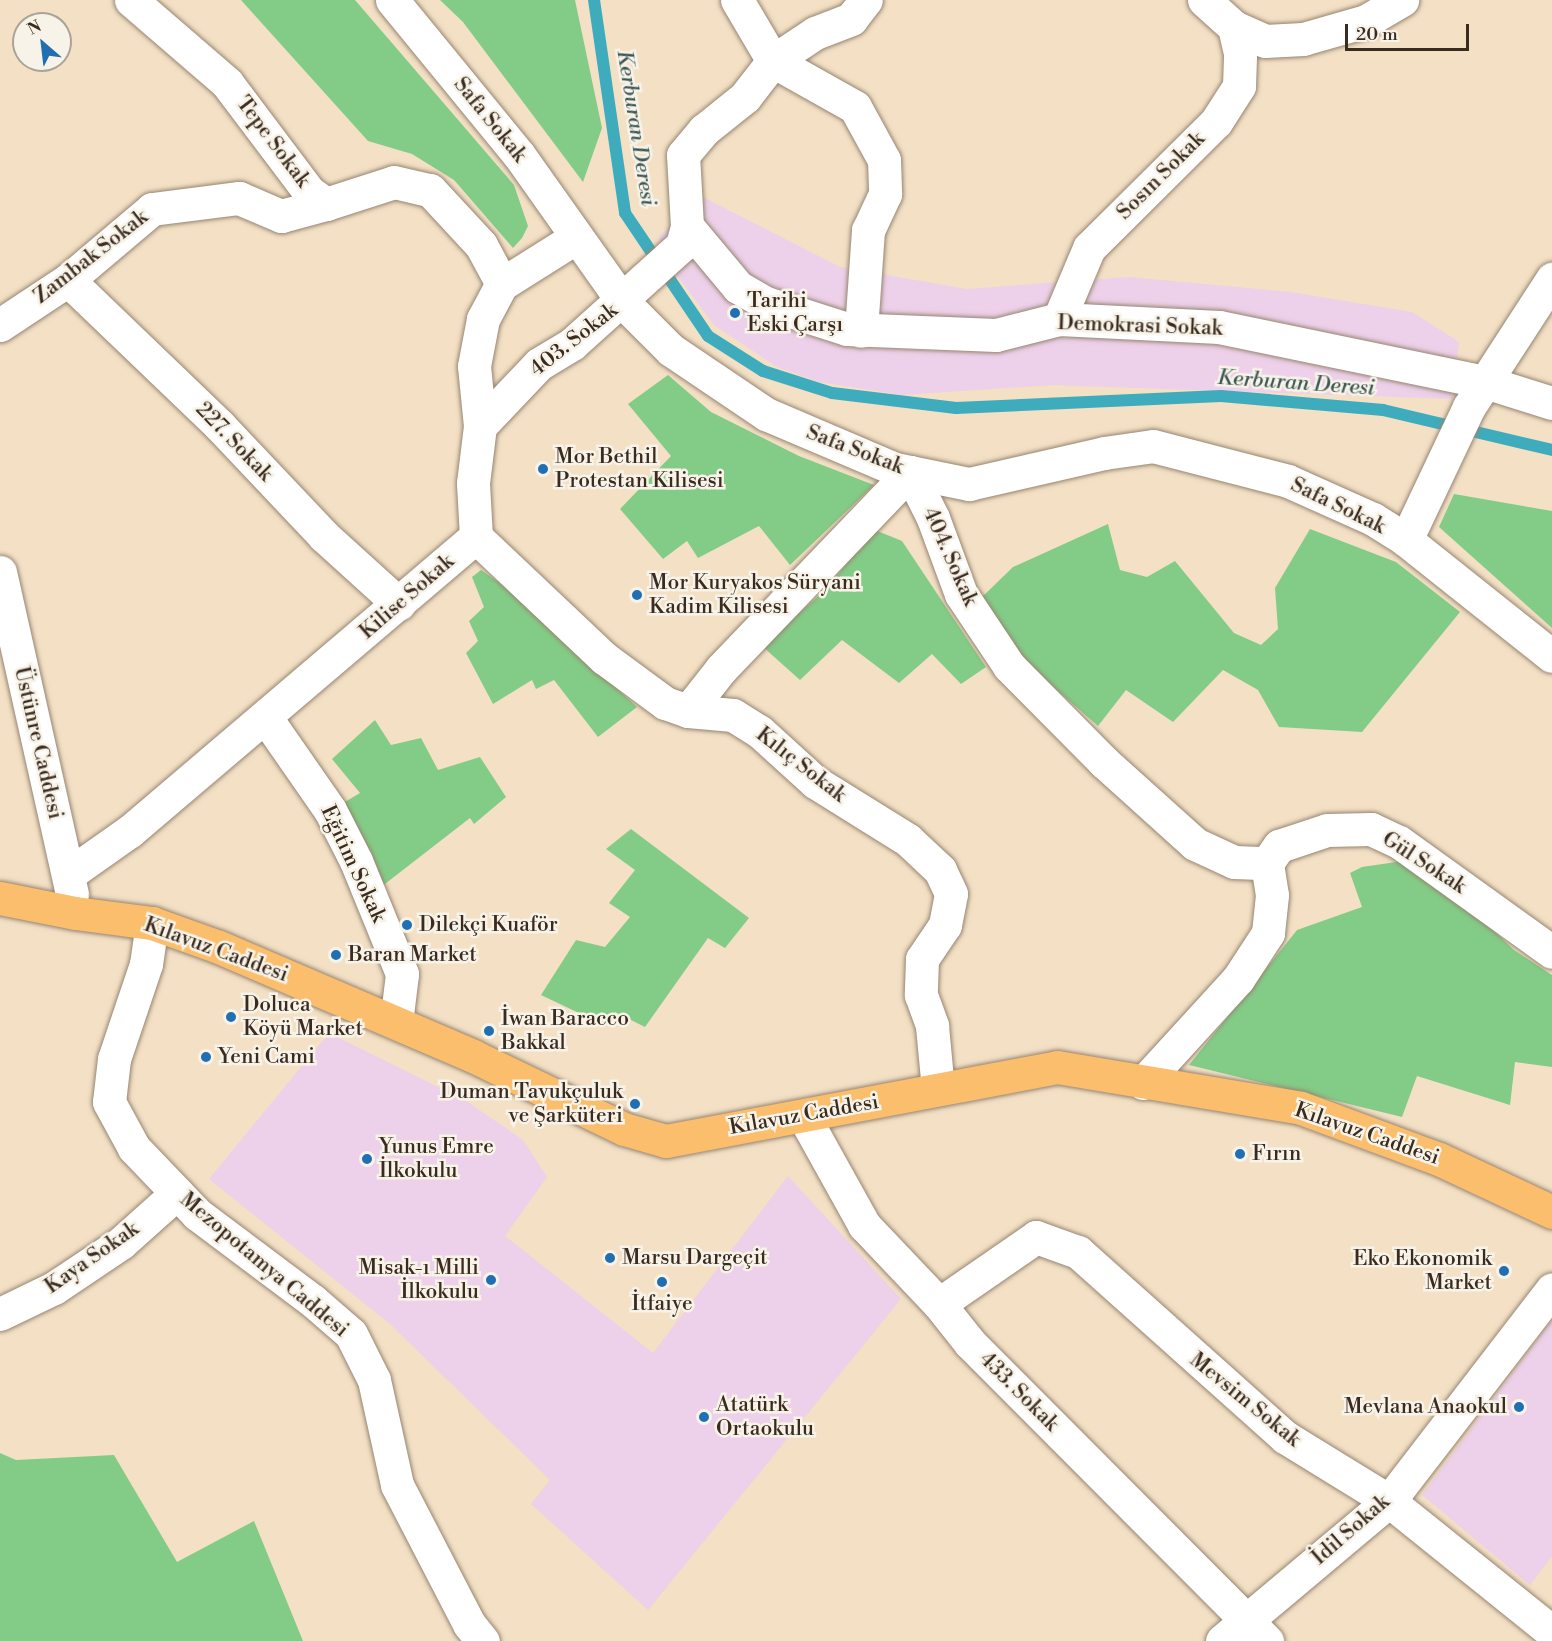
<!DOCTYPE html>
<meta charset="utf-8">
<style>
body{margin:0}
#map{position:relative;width:1552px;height:1641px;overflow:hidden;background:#f3e0c5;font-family:"Libre Bodoni",serif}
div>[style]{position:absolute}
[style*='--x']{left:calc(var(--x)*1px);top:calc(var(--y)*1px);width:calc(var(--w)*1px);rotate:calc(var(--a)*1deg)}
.built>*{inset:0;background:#edd0e9}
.green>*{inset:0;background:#83cc87}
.stream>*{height:12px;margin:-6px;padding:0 6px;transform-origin:6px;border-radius:6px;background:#3eacbc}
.roads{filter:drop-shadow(0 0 2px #978572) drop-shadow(0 0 2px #978572)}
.minor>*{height:33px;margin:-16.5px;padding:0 16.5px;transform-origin:16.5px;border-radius:16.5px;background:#fff}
.major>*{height:33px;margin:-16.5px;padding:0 16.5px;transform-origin:16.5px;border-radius:16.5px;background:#fabe6d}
.dots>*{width:16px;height:16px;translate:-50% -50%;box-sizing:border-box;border:3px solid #f7f3e8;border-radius:50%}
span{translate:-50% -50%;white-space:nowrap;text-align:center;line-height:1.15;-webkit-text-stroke:5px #f7f3e8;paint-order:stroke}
.street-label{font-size:21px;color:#3b2a1e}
.poi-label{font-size:21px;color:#3b2a1e}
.left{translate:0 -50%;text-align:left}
.right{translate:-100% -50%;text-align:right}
.water-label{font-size:22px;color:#3c5855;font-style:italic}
.north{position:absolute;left:12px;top:12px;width:60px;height:60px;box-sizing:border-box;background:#f7f3e8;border:2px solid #aca397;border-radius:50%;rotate:332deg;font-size:16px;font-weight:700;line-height:24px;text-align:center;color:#3b2a1e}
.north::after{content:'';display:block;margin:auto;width:21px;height:27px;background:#1f6fb2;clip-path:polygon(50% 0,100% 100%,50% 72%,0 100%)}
.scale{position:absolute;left:1345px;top:24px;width:124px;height:27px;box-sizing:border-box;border:3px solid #3b2a1e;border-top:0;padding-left:8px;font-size:18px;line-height:21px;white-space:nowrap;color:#3b2a1e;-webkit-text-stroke:4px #f7f3e8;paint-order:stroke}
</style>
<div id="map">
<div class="built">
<i style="clip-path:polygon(701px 196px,840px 267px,967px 289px,1129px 277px,1290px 292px,1412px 312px,1459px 342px,1453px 399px,1053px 385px,902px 395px,819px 382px,777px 367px,714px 325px,676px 274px,659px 237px)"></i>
<i style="clip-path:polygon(329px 1033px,466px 1101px,523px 1140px,547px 1177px,505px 1236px,653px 1353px,788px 1176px,901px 1299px,648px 1610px,531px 1504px,550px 1480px,390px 1324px,209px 1179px)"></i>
<i style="clip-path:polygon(1552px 1320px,1552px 1556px,1530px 1585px,1422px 1495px)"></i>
</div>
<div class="green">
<i style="clip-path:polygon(241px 0,355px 0,514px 185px,528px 226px,522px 238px,513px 248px,454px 180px,412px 154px,368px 141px)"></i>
<i style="clip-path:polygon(440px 0,575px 0,602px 128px,583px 182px,463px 22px)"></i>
<i style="clip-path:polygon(668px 375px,711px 412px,799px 456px,874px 485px,790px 565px,759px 526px,698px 558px,687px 541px,663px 559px,620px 509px,671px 456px,628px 404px)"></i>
<i style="clip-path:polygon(1454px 494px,1552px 511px,1552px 628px,1439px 527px)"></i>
<i style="clip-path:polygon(1108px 524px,1120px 570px,1147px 577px,1175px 561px,1234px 633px,1261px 645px,1278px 629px,1275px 588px,1310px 529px,1396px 562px,1460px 612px,1362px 732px,1279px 727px,1258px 690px,1223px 670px,1173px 722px,1126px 690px,1098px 726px,1027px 664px,979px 600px,1013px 567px)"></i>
<i style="clip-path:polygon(875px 530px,902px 541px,986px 667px,961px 684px,932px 654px,899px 683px,842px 640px,800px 680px,762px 646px,823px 592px)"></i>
<i style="clip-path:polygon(481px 570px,507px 588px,637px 707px,598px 737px,554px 680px,536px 689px,532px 680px,493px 704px,466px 653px,478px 641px,469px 621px,484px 607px,472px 577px)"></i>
<i style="clip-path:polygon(375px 720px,391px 745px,421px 738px,438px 770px,480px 757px,506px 797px,474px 824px,470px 818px,381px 887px,338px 806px,360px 793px,332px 759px)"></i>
<i style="clip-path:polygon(631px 829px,749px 918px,725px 948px,708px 938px,645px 1027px,615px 1012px,602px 1024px,541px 995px,576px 940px,605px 947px,630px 917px,609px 903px,635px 870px,606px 849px)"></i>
<i style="clip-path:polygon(1403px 861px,1468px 906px,1514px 950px,1552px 975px,1552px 1067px,1515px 1062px,1510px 1105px,1417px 1076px,1402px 1117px,1189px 1065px,1297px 930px,1362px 907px,1350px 873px,1362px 867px)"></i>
<i style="clip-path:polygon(0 1453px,16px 1460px,114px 1455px,177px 1562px,254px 1521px,303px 1641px,0 1641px)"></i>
</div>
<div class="stream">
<i style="--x:594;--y:0;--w:215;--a:81.7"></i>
<i style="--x:625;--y:213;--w:148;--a:56"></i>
<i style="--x:708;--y:336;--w:65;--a:32.5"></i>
<i style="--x:763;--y:371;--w:72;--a:17.7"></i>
<i style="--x:832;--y:393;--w:125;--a:6.9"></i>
<i style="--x:956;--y:408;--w:265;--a:-2.6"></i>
<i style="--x:1221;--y:396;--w:163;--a:4.9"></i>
<i style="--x:1383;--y:410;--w:174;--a:13.3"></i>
</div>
<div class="roads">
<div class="minor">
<i style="--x:131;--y:0;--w:127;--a:40.8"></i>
<i style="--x:227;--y:83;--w:136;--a:53"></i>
<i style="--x:309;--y:192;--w:21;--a:35"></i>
<i style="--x:326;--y:204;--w:71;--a:-17.9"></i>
<i style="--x:394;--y:182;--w:37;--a:13"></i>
<i style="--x:430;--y:190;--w:75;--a:47.2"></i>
<i style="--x:481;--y:245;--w:44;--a:61.7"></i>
<i style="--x:392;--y:0;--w:200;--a:50.7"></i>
<i style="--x:519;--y:155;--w:180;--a:54.7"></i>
<i style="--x:623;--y:302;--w:68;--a:45"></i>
<i style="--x:671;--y:350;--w:115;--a:34"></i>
<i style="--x:766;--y:414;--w:140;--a:23.1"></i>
<i style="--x:895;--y:469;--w:76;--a:11.5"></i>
<i style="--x:969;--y:484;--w:139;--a:-12.9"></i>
<i style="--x:1104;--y:453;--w:49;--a:-8.1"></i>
<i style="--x:1153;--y:446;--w:139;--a:14.5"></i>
<i style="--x:1288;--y:481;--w:93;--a:24.1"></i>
<i style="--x:1373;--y:519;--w:39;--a:32"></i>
<i style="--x:1406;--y:540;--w:186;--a:38.5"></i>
<i style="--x:737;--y:0;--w:71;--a:59.5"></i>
<i style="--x:773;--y:61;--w:94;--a:29.3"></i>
<i style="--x:855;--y:107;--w:60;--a:61.3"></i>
<i style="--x:884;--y:160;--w:34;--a:88"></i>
<i style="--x:885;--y:194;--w:40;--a:115"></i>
<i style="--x:868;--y:230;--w:101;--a:94"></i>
<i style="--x:1204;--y:0;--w:40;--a:42"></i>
<i style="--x:1234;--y:27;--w:34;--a:24"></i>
<i style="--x:1265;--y:41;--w:38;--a:-3"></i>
<i style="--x:1303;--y:39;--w:66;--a:-15.9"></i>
<i style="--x:1366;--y:21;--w:42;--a:-30.3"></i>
<i style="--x:687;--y:226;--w:80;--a:50.1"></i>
<i style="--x:738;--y:287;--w:32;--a:30"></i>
<i style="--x:766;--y:303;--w:85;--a:17.8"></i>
<i style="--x:847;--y:329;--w:149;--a:2.3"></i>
<i style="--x:996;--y:335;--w:65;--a:-14.3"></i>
<i style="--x:1059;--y:319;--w:160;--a:2.9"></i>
<i style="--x:1219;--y:327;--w:272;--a:11.7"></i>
<i style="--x:1485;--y:382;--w:70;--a:17.4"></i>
<i style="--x:68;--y:280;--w:211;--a:43.8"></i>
<i style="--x:220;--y:426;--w:151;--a:46.6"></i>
<i style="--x:324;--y:536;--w:101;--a:42.2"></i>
<i style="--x:1059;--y:319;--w:77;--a:-67.1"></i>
<i style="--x:1089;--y:248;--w:179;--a:-44.8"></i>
<i style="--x:1216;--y:122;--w:43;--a:-57.4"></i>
<i style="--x:1239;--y:86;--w:33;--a:-88"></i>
<i style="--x:1240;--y:53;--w:27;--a:-103"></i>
<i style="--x:0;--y:325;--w:82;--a:-33.5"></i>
<i style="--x:68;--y:280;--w:110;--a:-40.2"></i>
<i style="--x:152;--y:209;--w:88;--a:-7.2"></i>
<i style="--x:239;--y:198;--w:46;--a:23.2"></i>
<i style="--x:281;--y:216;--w:47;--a:-14.9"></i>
<i style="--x:480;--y:426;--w:86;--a:-46.4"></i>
<i style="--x:539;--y:364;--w:39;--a:-31"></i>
<i style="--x:572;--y:344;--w:148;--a:-42"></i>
<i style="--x:682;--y:245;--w:20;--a:-75"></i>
<i style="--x:687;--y:226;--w:71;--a:-93.2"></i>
<i style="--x:683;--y:155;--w:33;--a:-50"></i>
<i style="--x:704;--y:130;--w:53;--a:-38.8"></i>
<i style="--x:745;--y:97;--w:46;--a:-52.1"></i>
<i style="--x:773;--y:61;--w:50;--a:-33.7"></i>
<i style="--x:815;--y:33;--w:39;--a:-21"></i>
<i style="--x:851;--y:19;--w:24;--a:-52"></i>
<i style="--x:476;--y:537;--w:176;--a:43.4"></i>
<i style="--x:604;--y:658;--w:76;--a:36.4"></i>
<i style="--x:665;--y:703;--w:24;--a:19"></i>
<i style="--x:688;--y:711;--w:45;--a:5.1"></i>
<i style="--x:733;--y:715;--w:31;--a:32"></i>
<i style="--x:759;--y:731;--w:76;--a:42.3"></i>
<i style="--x:815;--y:782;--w:110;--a:31.9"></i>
<i style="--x:908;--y:840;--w:44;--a:43.2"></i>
<i style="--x:940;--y:870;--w:26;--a:65"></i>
<i style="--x:951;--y:894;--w:32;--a:101"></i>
<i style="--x:945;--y:925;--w:41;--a:124.1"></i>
<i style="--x:922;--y:959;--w:36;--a:92"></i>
<i style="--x:921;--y:995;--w:33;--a:70"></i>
<i style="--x:932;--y:1026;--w:63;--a:84.6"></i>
<i style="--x:1406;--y:540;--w:147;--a:-64.7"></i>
<i style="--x:1469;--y:407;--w:153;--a:-57"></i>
<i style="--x:0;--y:572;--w:330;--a:77.4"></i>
<i style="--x:688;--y:711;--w:53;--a:-51.8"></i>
<i style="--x:721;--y:669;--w:273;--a:-46.2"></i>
<i style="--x:910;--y:472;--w:51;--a:63.4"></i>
<i style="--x:933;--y:518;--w:81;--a:69.8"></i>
<i style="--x:961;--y:594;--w:87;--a:56.3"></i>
<i style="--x:1009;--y:666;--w:135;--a:45.3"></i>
<i style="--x:1104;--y:762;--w:122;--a:42"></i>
<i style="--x:1195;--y:844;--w:43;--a:24.8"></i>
<i style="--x:1234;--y:862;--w:33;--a:2"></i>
<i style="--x:266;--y:718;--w:112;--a:55.2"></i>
<i style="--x:330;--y:810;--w:57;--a:63"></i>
<i style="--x:356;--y:861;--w:122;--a:67.8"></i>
<i style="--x:402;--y:974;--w:49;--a:97"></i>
<i style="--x:69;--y:874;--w:75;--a:-35.2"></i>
<i style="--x:130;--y:831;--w:454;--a:-40.4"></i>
<i style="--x:476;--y:537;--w:54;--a:-93.2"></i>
<i style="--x:473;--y:483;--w:57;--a:-83"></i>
<i style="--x:480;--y:426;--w:60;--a:-95.7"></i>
<i style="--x:474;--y:366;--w:48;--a:-79.2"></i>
<i style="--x:483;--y:319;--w:40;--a:-62"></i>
<i style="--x:502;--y:284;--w:86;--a:-32.2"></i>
<i style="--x:152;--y:923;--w:41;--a:98.3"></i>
<i style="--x:146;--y:964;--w:100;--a:108.6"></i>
<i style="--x:114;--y:1059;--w:43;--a:96.6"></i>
<i style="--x:109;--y:1102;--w:52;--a:61.5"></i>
<i style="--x:134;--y:1148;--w:91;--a:46.3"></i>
<i style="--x:197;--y:1214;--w:145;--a:36.9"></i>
<i style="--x:313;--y:1301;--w:50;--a:41"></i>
<i style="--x:351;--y:1334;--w:51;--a:63.4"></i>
<i style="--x:374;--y:1380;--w:107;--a:77.6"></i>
<i style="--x:397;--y:1485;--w:157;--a:62.6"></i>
<i style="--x:469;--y:1624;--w:22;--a:51"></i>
<i style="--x:1143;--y:1083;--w:141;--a:-47.6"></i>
<i style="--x:1238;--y:979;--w:55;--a:-56.9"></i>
<i style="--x:1268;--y:933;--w:38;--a:-84"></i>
<i style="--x:1272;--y:895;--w:32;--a:-99"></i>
<i style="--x:1267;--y:863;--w:21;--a:-55"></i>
<i style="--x:1279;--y:846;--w:51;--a:-18.4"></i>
<i style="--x:1327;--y:830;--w:44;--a:-1.3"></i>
<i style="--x:1371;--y:829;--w:31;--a:25"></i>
<i style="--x:1399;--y:842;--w:188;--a:35.7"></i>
<i style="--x:804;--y:1117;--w:124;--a:60.9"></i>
<i style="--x:864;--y:1225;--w:109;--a:46.5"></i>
<i style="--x:939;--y:1304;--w:50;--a:51.5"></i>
<i style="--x:970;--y:1343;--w:421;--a:45.1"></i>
<i style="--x:939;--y:1304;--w:118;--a:-34.6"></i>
<i style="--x:1036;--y:1237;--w:45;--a:19.7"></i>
<i style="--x:1078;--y:1252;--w:278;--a:41.8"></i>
<i style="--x:1285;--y:1437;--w:122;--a:31.6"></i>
<i style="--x:1389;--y:1501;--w:209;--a:38.8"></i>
<i style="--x:0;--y:1314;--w:60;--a:-25.7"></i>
<i style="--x:54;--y:1288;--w:81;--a:-33.9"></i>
<i style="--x:121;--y:1243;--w:75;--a:-41.8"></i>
<i style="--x:1222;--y:1641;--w:218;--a:-40"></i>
<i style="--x:1389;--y:1501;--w:267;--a:-52.4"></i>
</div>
<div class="major">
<i style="--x:0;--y:898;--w:76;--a:11.3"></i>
<i style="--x:75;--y:913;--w:78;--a:7.4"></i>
<i style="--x:152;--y:923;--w:71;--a:19.7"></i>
<i style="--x:219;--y:947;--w:276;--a:23.2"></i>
<i style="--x:473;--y:1056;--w:168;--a:25.8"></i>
<i style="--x:624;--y:1129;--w:44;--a:15.9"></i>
<i style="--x:666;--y:1141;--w:398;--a:-10.7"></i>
<i style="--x:1057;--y:1067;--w:247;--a:9.5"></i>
<i style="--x:1301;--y:1108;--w:147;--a:20.3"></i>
<i style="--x:1439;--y:1159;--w:125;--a:25.1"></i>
</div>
</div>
<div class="dots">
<i style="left:735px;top:313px;background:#1f6fb2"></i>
<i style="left:543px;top:469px;background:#1f6fb2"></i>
<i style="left:637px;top:595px;background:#1f6fb2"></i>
<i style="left:407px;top:925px;background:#1f6fb2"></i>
<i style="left:336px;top:955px;background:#1f6fb2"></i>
<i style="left:231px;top:1017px;background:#1f6fb2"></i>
<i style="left:489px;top:1031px;background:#1f6fb2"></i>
<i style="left:206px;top:1057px;background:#1f6fb2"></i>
<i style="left:635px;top:1104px;background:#1f6fb2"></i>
<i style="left:1240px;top:1154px;background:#1f6fb2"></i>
<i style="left:367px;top:1159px;background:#1f6fb2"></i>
<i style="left:610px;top:1258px;background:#1f6fb2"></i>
<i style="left:1504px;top:1271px;background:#1f6fb2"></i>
<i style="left:491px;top:1280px;background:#1f6fb2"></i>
<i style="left:662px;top:1282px;background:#1f6fb2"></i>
<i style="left:1519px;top:1407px;background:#1f6fb2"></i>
<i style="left:704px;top:1417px;background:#1f6fb2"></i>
</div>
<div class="street-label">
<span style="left:490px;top:120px;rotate:51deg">Safa Sokak</span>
<span style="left:273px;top:142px;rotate:53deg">Tepe Sokak</span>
<span style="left:1161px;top:176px;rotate:-45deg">Sosın Sokak</span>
<span style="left:91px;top:257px;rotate:-38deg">Zambak Sokak</span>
<span style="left:1140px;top:326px;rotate:2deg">Demokrasi Sokak</span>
<span style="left:574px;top:340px;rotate:-38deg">403. Sokak</span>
<span style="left:234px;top:442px;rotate:46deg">227. Sokak</span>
<span style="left:855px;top:450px;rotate:21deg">Safa Sokak</span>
<span style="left:1338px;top:506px;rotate:26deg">Safa Sokak</span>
<span style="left:950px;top:557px;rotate:66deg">404. Sokak</span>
<span style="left:407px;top:597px;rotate:-41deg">Kilise Sokak</span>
<span style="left:38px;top:743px;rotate:77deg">Üstünre Caddesi</span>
<span style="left:801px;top:765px;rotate:38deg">Kılıç Sokak</span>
<span style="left:1424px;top:863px;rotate:33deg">Gül Sokak</span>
<span style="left:353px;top:864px;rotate:65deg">Eğitim Sokak</span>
<span style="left:216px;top:950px;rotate:20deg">Kılavuz Caddesi</span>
<span style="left:804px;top:1115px;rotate:-10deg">Kılavuz Caddesi</span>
<span style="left:1367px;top:1134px;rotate:19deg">Kılavuz Caddesi</span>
<span style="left:92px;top:1258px;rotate:-35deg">Kaya Sokak</span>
<span style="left:264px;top:1265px;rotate:40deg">Mezopotamya Caddesi</span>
<span style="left:1019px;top:1392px;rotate:45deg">433. Sokak</span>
<span style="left:1245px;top:1400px;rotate:39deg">Mevsim Sokak</span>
<span style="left:1351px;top:1530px;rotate:-41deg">İdil Sokak</span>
</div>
<div class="poi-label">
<span class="left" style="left:747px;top:313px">Tarihi<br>Eski Çarşı</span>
<span class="left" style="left:555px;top:469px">Mor Bethil<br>Protestan Kilisesi</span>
<span class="left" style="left:649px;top:595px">Mor Kuryakos Süryani<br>Kadim Kilisesi</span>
<span class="left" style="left:419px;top:925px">Dilekçi Kuaför</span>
<span class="left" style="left:348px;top:955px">Baran Market</span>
<span class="left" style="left:243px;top:1017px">Doluca<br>Köyü Market</span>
<span class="left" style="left:501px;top:1031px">İwan Baracco<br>Bakkal</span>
<span class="left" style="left:218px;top:1057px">Yeni Cami</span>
<span class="right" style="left:623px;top:1104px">Duman Tavukçuluk<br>ve Şarküteri</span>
<span class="left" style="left:379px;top:1159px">Yunus Emre<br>İlkokulu</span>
<span class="left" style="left:1252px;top:1154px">Fırın</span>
<span class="left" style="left:622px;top:1258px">Marsu Dargeçit</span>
<span class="right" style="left:1492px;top:1271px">Eko Ekonomik<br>Market</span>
<span class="right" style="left:479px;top:1280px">Misak-ı Milli<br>İlkokulu</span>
<span style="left:662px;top:1304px">İtfaiye</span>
<span class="left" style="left:716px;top:1417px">Atatürk<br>Ortaokulu</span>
<span class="right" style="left:1507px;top:1407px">Mevlana Anaokul</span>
</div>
<div class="water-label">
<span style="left:636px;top:128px;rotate:81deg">Kerburan Deresi</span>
<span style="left:1296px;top:383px;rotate:4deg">Kerburan Deresi</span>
</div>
<div class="north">N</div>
<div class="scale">20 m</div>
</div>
